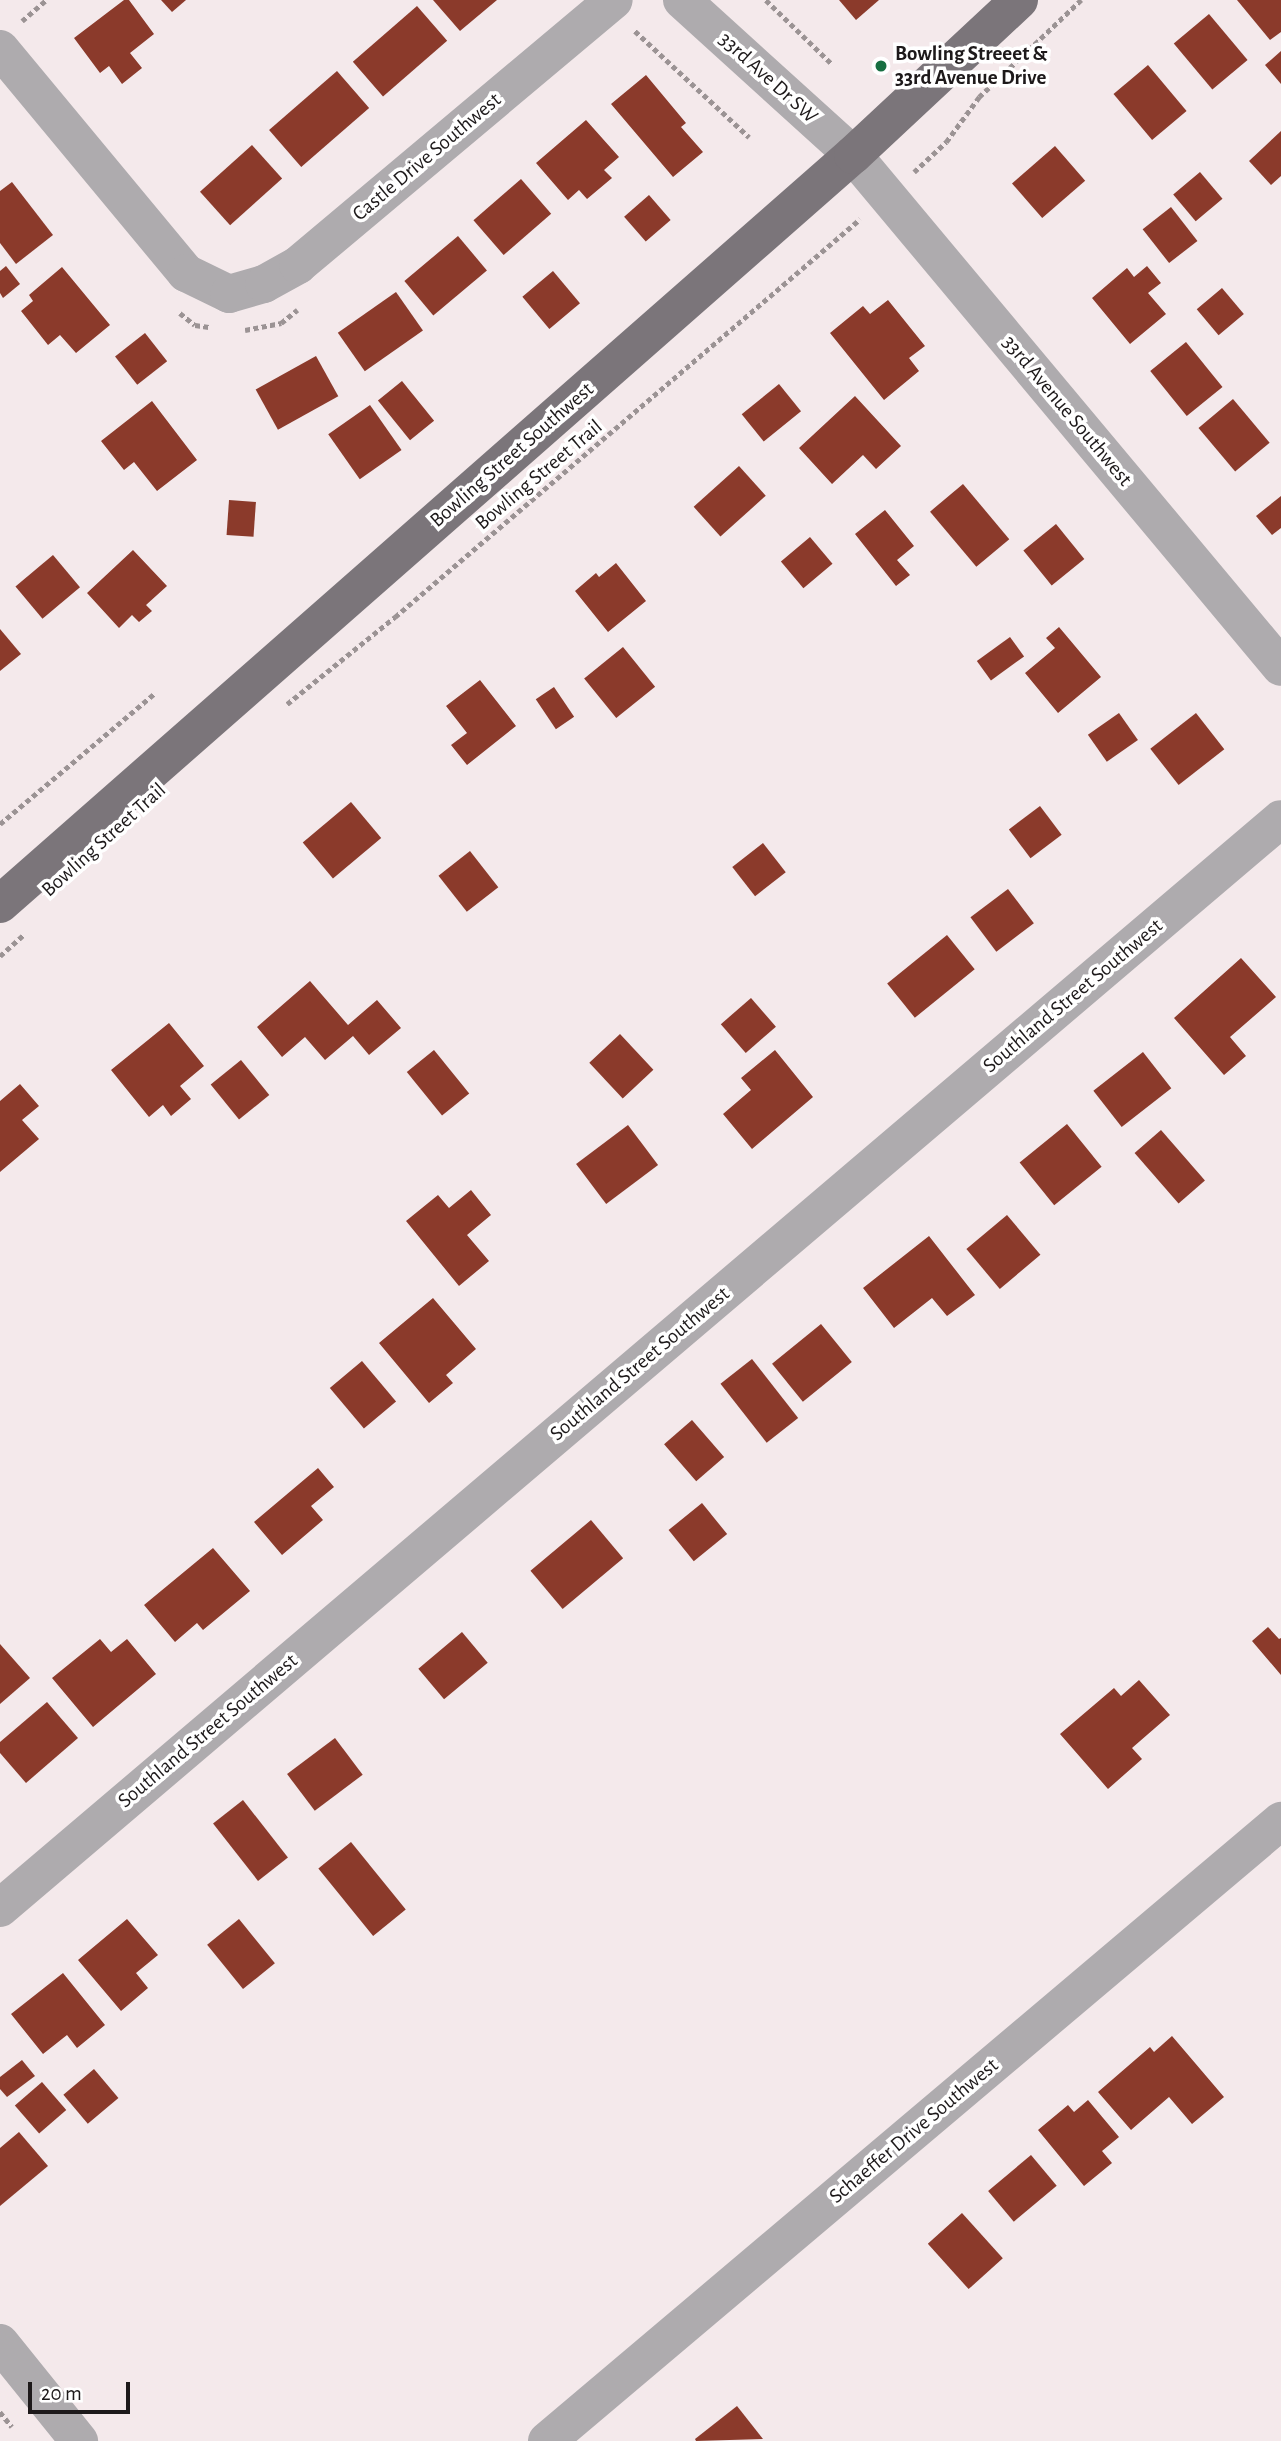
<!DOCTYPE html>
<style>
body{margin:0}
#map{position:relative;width:1281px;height:2441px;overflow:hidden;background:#f4e9eb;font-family:"Alegreya Sans",sans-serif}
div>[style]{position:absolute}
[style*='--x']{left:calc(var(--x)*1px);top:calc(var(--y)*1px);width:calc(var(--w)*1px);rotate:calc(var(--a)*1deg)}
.building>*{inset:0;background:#8b3a2b;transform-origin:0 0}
.path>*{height:4.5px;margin-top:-2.25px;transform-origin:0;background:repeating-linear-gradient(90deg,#9b9394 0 5px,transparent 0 8.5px)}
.minor>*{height:38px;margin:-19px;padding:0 19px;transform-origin:19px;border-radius:19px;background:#aeabae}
.major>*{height:38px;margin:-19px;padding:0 19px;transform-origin:19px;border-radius:19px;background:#7b757a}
.dots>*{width:19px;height:19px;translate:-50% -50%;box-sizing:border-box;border:4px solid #fff;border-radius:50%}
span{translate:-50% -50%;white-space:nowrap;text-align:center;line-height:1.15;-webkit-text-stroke:7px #fff;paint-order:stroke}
.poi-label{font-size:21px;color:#1d191a;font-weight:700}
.left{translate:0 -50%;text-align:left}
.street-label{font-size:21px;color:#1d191a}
.scale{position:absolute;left:28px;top:2382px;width:102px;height:32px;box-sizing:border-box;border:4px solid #1d191a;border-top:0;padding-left:9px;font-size:21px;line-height:24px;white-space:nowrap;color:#1d191a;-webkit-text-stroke:5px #fff;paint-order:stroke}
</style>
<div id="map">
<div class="building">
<i style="clip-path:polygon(124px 0,129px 0,154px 34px,130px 53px,142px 68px,122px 84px,109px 66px,100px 73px,74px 38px)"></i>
<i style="clip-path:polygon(161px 0,186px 0,172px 12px)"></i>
<i style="clip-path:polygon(433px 0,497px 0,460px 31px)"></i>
<i style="clip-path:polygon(839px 0,879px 0,856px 20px)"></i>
<i style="clip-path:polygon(1237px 0,1281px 0,1281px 32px,1270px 40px)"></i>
<i style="left:417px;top:6px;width:46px;height:85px;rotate:49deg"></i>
<i style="left:1209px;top:14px;width:60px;height:46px;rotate:50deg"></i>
<i style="clip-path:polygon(1281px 51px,1281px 84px,1265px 65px)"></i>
<i style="left:1148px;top:65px;width:60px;height:45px;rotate:50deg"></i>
<i style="left:337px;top:71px;width:49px;height:90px;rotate:49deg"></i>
<i style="clip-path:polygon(646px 75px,686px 123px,681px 127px,703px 152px,673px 177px,611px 104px)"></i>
<i style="clip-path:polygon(586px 120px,619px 157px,604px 170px,612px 178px,587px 199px,579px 190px,568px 200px,536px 163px)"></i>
<i style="clip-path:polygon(1281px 131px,1281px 176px,1271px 185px,1249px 161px)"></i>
<i style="left:252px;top:145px;width:45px;height:70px;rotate:48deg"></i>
<i style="left:1055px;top:146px;width:46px;height:57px;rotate:49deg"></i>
<i style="left:1200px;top:172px;width:35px;height:35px;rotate:50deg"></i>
<i style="left:521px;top:179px;width:46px;height:63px;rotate:49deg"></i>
<i style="clip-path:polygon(12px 182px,53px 235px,16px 264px,0 243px,0 191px)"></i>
<i style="left:649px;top:195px;width:33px;height:33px;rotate:49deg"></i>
<i style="left:1171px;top:207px;width:43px;height:36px;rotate:52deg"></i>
<i style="left:458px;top:236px;width:45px;height:70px;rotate:50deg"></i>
<i style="clip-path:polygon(6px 266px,20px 284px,3px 298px,0 293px,0 271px)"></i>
<i style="clip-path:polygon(1147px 266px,1161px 283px,1148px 293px,1166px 314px,1130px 344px,1092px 298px,1127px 268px,1134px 277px)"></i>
<i style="clip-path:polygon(62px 267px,110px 325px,76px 353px,60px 335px,48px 345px,21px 311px,33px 301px,29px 295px)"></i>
<i style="left:553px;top:271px;width:42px;height:40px;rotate:50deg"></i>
<i style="left:1222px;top:288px;width:34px;height:33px;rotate:50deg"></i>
<i style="left:396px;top:292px;width:47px;height:71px;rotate:55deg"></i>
<i style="clip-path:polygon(888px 300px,925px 346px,909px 358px,919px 371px,884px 400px,830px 333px,863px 306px,870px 314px)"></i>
<i style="left:145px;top:333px;width:36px;height:38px;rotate:52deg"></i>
<i style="left:1186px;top:342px;width:58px;height:46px;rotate:51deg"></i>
<i style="left:316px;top:356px;width:46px;height:69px;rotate:61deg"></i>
<i style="left:402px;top:381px;width:51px;height:31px;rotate:51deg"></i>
<i style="left:779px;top:384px;width:35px;height:48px;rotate:51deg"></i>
<i style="clip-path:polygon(855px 396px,901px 446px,876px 469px,863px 455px,832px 484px,799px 448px)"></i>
<i style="left:1233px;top:399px;width:57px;height:45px;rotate:50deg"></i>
<i style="clip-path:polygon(152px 401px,197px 460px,157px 491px,134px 462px,124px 470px,101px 441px)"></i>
<i style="left:370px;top:405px;width:55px;height:51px;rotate:55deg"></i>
<i style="left:739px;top:466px;width:40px;height:61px;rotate:48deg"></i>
<i style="left:963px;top:484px;width:72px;height:43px;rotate:50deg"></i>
<i style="clip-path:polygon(1281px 496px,1281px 528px,1272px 535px,1256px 516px)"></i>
<i style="left:229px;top:500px;width:27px;height:35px;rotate:4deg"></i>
<i style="clip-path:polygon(885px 510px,914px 546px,897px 560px,910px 575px,896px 586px,855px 534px)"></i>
<i style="left:1056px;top:524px;width:45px;height:42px;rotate:51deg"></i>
<i style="left:810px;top:537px;width:35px;height:38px;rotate:50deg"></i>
<i style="clip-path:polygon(133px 550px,167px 586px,146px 605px,152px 611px,139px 622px,132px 615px,119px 628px,87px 593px)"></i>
<i style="left:53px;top:555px;width:42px;height:49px;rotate:50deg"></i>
<i style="clip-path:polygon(616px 563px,646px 601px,608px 632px,575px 591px,596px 573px,599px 577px)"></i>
<i style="clip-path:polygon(1059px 627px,1101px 677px,1058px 713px,1025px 673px,1055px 648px,1046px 638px)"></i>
<i style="clip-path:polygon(0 629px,21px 654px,0 671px)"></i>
<i style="left:1010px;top:637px;width:24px;height:41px;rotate:54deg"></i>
<i style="left:623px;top:647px;width:51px;height:50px;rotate:51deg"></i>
<i style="clip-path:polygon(480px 680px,516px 726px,467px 765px,451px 745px,467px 733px,446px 706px)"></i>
<i style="left:554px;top:687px;width:36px;height:22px;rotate:56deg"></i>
<i style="left:1119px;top:713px;width:33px;height:38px;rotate:55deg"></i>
<i style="left:1196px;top:713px;width:46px;height:58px;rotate:52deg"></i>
<i style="left:351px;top:802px;width:47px;height:63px;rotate:50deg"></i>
<i style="left:1040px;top:806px;width:36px;height:39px;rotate:53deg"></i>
<i style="left:763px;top:843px;width:37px;height:39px;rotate:52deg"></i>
<i style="left:470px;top:851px;width:46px;height:40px;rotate:52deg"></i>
<i style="left:1008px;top:889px;width:43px;height:47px;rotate:53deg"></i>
<i style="left:947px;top:935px;width:44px;height:77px;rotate:51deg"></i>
<i style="clip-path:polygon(1241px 958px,1276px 997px,1230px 1037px,1246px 1056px,1224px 1075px,1174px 1018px)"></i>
<i style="clip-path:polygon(310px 981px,348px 1025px,377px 1000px,401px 1028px,369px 1055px,353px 1036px,325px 1060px,305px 1037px,282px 1057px,257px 1027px)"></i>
<i style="left:751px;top:998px;width:38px;height:40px;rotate:49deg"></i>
<i style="clip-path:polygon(169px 1023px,204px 1066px,180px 1086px,191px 1099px,171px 1116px,163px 1105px,149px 1117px,111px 1070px)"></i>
<i style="left:620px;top:1034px;width:49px;height:42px;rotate:47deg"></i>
<i style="left:434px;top:1050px;width:56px;height:35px;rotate:51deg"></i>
<i style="clip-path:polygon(775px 1050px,813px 1097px,752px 1149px,723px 1114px,751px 1090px,741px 1078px)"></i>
<i style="left:1143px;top:1052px;width:46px;height:63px;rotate:52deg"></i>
<i style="left:241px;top:1060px;width:45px;height:39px;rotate:51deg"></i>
<i style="clip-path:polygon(20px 1084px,39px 1106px,22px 1120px,39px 1139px,0 1172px,0 1101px)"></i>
<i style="left:1067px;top:1124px;width:55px;height:61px;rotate:51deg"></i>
<i style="left:628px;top:1125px;width:50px;height:65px;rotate:53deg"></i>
<i style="left:1161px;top:1130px;width:67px;height:35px;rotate:49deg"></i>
<i style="clip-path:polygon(471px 1190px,491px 1215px,467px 1235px,489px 1261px,459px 1286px,406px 1221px,438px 1195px,449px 1208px)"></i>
<i style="left:1007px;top:1215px;width:52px;height:53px;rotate:50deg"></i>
<i style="clip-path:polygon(929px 1236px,975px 1295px,947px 1316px,932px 1298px,894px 1328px,863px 1288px)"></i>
<i style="clip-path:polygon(433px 1298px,476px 1349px,446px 1375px,453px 1383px,429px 1403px,379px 1343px)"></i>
<i style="left:821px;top:1324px;width:49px;height:63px;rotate:51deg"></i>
<i style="left:752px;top:1359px;width:75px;height:40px;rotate:52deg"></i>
<i style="left:362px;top:1361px;width:53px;height:42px;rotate:50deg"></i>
<i style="left:692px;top:1420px;width:49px;height:37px;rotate:49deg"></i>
<i style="clip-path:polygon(318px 1468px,334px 1487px,311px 1506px,323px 1520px,282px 1555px,254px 1522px)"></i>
<i style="left:702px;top:1503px;width:40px;height:43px;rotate:51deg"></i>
<i style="left:591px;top:1520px;width:50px;height:79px;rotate:50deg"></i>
<i style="clip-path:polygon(213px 1548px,250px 1591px,203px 1630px,197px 1623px,175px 1642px,144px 1605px)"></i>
<i style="clip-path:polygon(1268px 1627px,1279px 1639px,1281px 1638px,1281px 1675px,1252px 1641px)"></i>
<i style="left:462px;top:1632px;width:40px;height:57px;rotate:50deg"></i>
<i style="clip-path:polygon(100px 1639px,111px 1652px,127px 1639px,156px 1674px,93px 1727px,52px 1678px)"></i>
<i style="clip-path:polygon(0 1644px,30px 1678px,0 1704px)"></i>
<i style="clip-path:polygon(1139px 1680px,1170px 1715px,1132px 1748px,1142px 1759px,1108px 1789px,1060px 1734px,1114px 1688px,1121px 1696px)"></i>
<i style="clip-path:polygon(47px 1702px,78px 1738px,26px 1783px,0 1753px,0 1742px)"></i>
<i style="left:335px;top:1738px;width:46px;height:60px;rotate:53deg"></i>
<i style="left:243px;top:1800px;width:73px;height:38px;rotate:52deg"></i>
<i style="left:351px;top:1842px;width:87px;height:42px;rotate:51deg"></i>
<i style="clip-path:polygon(127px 1919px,158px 1955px,136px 1973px,148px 1988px,121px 2011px,78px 1960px)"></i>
<i style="left:239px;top:1919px;width:57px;height:41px;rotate:51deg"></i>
<i style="clip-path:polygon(63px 1973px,105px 2025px,77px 2048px,67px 2035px,43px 2054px,11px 2014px)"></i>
<i style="clip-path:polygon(1172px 2036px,1224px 2097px,1192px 2124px,1169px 2097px,1131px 2130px,1098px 2092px,1150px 2047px,1154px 2052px)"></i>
<i style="clip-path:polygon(22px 2060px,35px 2076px,7px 2097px,0 2089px,0 2077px)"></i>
<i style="left:94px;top:2069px;width:38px;height:40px;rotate:50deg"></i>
<i style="left:42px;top:2082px;width:37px;height:36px;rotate:49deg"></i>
<i style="clip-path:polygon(1088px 2100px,1119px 2137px,1102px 2151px,1112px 2163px,1084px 2186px,1038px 2130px,1068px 2105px,1074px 2112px)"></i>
<i style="clip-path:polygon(19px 2132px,48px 2166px,0 2206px,0 2148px)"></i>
<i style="left:1031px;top:2155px;width:40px;height:56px;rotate:50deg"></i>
<i style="left:962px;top:2213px;width:61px;height:46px;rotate:48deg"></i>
<i style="clip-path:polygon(737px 2406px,763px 2439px,696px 2441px,695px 2439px)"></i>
</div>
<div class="path">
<i style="--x:766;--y:0;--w:92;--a:44.1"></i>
<i style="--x:22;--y:21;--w:32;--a:-41"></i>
<i style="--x:635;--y:31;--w:156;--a:42.9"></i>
<i style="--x:914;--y:172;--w:44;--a:-43.2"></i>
<i style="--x:946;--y:142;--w:56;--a:-53.7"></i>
<i style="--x:979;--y:97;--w:141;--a:-43.6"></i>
<i style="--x:180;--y:313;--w:19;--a:39"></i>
<i style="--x:195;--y:325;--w:14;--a:8"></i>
<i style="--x:245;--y:330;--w:37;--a:-11"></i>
<i style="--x:281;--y:323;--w:21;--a:-39"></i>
<i style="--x:287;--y:704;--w:139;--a:-38.9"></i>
<i style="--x:395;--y:617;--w:612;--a:-40.56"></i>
<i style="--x:0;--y:824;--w:203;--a:-40.2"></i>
<i style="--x:0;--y:956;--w:31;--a:-42"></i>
<i style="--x:0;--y:2412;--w:19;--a:51"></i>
</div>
<div class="minor">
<i style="--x:682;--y:0;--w:231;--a:42.2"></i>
<i style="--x:853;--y:155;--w:667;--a:50.11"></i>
<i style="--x:0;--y:49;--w:291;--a:50.3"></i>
<i style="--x:186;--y:273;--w:48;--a:26"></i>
<i style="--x:229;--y:294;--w:36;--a:-16"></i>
<i style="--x:264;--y:284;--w:39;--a:-29"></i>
<i style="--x:298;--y:265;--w:412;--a:-40"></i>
<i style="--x:0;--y:1908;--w:1681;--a:-40.37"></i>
<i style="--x:0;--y:2343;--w:126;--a:51.1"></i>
<i style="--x:547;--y:2441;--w:961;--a:-40.19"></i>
</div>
<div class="major">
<i style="--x:0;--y:904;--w:1135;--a:-41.29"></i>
<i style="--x:853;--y:155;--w:227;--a:-43"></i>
</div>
<div class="dots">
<i style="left:881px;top:66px;background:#176e41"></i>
</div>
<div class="poi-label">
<span class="left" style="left:895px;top:66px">Bowling Streeet &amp;<br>33rd Avenue Drive</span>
</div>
<div class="street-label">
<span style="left:768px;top:78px;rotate:42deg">33rd Ave Dr SW</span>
<span style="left:427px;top:157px;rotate:-40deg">Castle Drive Southwest</span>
<span style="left:1067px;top:411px;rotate:50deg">33rd Avenue Southwest</span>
<span style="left:512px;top:455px;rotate:-41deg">Bowling Street Southwest</span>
<span style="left:539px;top:475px;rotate:-40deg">Bowling Street Trail</span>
<span style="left:104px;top:840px;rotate:-42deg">Bowling Street Trail</span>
<span style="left:1073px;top:996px;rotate:-40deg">Southland Street Southwest</span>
<span style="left:640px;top:1364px;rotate:-40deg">Southland Street Southwest</span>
<span style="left:208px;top:1731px;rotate:-40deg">Southland Street Southwest</span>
<span style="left:914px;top:2131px;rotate:-40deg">Schaeffer Drive Southwest</span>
</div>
<div class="scale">20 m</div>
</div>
